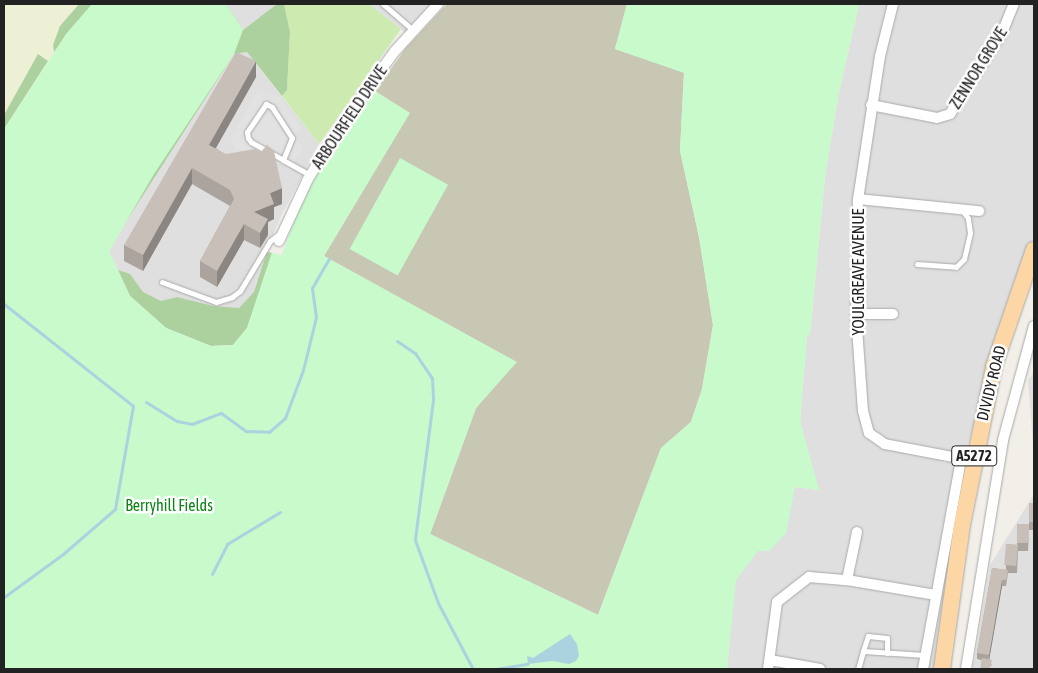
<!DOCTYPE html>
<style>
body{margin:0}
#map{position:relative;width:1038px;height:673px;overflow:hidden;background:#f2efe9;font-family:"Asap Condensed",sans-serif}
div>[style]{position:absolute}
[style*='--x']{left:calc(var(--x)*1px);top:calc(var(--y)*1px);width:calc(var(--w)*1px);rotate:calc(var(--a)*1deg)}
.residential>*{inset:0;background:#e0dfdf}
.construction>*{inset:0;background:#c7c7b4}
.farmland>*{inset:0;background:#eef0d5}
.grass>*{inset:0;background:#cdebb0}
.forest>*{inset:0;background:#add19e}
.park>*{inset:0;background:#c8facc;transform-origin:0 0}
.parking>*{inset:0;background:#e2e2e2}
.water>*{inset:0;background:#aad3df}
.stream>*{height:3px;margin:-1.5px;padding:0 1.5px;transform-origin:1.5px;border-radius:1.5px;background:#aad3df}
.roads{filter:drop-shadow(0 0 1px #a9a9a9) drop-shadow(0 0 1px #a9a9a9)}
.service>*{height:5px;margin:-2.5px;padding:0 2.5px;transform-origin:2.5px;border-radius:2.5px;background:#fff}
.minor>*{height:10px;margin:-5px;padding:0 5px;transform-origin:5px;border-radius:5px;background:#fff}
.primary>*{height:16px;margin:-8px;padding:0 8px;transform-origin:8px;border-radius:8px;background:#fcd6a4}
.wall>*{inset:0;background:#aba49e}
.shaded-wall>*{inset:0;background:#8b8681}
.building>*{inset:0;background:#c7bfb8;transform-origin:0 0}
span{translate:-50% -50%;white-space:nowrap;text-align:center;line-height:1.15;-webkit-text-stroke:5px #fff;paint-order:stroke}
.shield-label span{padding:1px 4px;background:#fff;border:1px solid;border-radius:4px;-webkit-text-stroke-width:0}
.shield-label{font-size:15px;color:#222;font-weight:700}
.street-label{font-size:16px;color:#222}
.park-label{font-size:16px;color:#0c8416}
.frame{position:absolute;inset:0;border:5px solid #222;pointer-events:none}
</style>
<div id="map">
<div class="residential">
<i style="clip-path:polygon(226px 4px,277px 4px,243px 30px)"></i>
<i style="clip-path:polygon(369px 4px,445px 4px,413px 39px)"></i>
<i style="clip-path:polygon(859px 4px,1034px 4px,1034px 235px,968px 445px,956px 450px,942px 463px,961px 460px,942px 669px,727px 669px,737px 554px,795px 487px,818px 490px,800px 421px,807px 335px,810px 335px,825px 177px,838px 97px)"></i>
<i style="clip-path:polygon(247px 52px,319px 144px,280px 218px,267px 251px,272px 253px,247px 328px,130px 296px,109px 251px,154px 174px,234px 54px)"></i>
<i style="clip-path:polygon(1034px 372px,1034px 458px,1028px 380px)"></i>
<i style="clip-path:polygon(1034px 494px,1034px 669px,973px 669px,990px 565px)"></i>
</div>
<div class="construction">
<i style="clip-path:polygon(447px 4px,627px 4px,615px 49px,684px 72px,680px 151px,699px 237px,713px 325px,702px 389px,691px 422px,661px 448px,598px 615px,430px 534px,476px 408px,516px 362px,324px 256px,409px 113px,375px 91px,406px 48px)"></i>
</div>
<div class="farmland">
<i style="clip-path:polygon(4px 4px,79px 4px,60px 26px,53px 45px,54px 52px,48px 61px,45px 57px,36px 58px,4px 115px)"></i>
</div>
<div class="grass">
<i style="clip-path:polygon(284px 4px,369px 4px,401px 29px,319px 144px,282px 96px,287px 90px,290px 32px)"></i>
</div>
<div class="forest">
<i style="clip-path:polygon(79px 4px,92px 4px,54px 52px,53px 45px,60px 26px)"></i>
<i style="clip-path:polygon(226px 4px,243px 30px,277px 4px,284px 4px,290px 32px,287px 90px,282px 96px,247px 52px,234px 54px,122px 228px)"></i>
<i style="clip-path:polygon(38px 54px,48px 61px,4px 129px,4px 115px)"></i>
<i style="clip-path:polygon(267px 252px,272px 253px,247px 328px,233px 345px,211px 346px,166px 328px,130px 296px,118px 270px,130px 274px,143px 292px,161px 301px,177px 297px,213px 306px,239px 308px,254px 292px)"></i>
</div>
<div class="park">
<i style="clip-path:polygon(92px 4px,226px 4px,243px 30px,234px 54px,154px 174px,109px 251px,130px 296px,166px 328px,211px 346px,233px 345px,247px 328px,272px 253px,282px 255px,299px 206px,332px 148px,375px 91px,410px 113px,324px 256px,517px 362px,476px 408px,430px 534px,598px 615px,661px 448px,691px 422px,702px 389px,713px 325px,699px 237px,680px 151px,684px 73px,615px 49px,627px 4px,859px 4px,838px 97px,825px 177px,810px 335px,807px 336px,800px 421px,819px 490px,795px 487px,786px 533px,769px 551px,758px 551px,736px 580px,727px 669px,4px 669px,4px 129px,66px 34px)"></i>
<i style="left:400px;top:158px;width:55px;height:104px;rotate:29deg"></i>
</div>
<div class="parking">
<i style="clip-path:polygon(258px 90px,271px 97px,276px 93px,302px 128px,296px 134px,297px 142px,304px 146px,290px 170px,252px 147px,247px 155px,235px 148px,231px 138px)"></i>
</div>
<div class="water">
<i style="clip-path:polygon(570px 634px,577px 644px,579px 656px,576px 661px,569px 664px,552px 661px,528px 664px,527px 656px,533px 658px)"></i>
</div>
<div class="stream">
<i style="--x:4;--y:304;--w:164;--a:38.3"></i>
<i style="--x:397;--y:341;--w:22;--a:34"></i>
<i style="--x:415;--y:353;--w:30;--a:56"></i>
<i style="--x:432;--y:378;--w:22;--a:87"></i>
<i style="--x:433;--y:400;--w:140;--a:97.4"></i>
<i style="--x:146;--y:402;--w:36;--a:32"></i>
<i style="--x:177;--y:421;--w:15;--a:11"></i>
<i style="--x:192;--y:424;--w:31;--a:-21"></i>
<i style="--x:221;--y:413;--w:31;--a:36"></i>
<i style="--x:246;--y:431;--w:23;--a:2"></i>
<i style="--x:269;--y:432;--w:21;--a:-41"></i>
<i style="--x:285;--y:418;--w:51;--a:-69.4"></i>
<i style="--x:303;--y:370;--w:55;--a:-76.2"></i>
<i style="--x:316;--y:317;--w:29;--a:-98"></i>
<i style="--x:312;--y:288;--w:34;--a:-60"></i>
<i style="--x:415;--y:540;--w:67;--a:69.9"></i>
<i style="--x:438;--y:603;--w:75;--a:62.1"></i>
<i style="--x:212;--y:574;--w:34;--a:-63"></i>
<i style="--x:227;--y:544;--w:62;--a:-31.1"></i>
<i style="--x:4;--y:597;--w:73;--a:-36.1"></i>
<i style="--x:63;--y:554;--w:69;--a:-40.9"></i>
<i style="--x:115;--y:509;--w:105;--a:-80.1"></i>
<i style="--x:495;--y:669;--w:33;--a:-9"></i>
</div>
<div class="roads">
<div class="service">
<i style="--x:383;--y:4;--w:40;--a:41"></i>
<i style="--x:283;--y:160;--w:24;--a:-68"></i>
<i style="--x:292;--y:138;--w:37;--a:-123"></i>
<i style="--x:272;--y:107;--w:7;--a:-153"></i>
<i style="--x:266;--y:104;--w:34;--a:124"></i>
<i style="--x:247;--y:132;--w:6;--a:81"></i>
<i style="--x:248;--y:138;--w:5;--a:53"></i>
<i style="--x:251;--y:142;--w:37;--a:29"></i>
<i style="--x:283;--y:160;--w:31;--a:29"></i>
<i style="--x:917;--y:264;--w:39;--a:4"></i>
<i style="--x:956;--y:267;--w:11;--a:-45"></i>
<i style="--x:964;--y:259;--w:27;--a:-77"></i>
<i style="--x:970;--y:233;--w:15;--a:-98"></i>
<i style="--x:968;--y:218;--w:11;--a:-128"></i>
<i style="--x:162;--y:282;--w:58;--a:20.3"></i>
<i style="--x:216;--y:302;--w:17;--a:-17"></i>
<i style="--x:232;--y:297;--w:10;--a:-37"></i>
<i style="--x:240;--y:291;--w:58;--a:-59"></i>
<i style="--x:270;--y:241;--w:11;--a:-38"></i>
<i style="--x:863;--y:651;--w:16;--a:-72"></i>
<i style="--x:868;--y:636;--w:19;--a:6"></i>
<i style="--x:887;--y:638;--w:15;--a:90"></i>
<i style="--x:858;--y:669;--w:19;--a:-74"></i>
<i style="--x:863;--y:651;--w:62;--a:3.7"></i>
</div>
<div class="minor">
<i style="--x:893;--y:4;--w:54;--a:104"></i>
<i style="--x:880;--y:56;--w:145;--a:98.7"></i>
<i style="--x:858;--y:199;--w:115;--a:91"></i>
<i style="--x:856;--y:314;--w:97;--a:85.9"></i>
<i style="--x:863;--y:411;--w:23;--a:75"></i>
<i style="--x:869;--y:433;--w:19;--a:35"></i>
<i style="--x:885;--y:444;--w:90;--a:10.9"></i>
<i style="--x:871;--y:105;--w:67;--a:11.1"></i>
<i style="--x:937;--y:118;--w:14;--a:-17"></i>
<i style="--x:950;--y:114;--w:96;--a:-57.3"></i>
<i style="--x:1002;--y:33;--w:31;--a:-68"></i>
<i style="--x:858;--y:199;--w:122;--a:5.7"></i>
<i style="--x:279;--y:241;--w:68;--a:-64.9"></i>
<i style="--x:308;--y:179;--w:60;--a:-58.7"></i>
<i style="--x:339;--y:128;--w:95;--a:-54"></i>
<i style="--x:395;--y:51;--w:64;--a:-47.5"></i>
<i style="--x:856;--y:314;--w:37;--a:0"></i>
<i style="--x:847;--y:580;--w:49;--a:-78.2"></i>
<i style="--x:770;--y:660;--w:51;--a:10.2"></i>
<i style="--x:768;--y:669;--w:68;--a:-82.3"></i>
<i style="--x:777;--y:602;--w:41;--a:-38"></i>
<i style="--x:809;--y:577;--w:38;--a:5"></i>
<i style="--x:847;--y:580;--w:90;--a:9.6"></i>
<i style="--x:923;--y:669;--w:212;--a:-79.7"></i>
<i style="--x:966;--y:669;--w:232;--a:-80.8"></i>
<i style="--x:1003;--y:440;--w:118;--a:-74.8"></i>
</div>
<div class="primary">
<i style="--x:942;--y:669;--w:145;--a:-82.1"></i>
<i style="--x:962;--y:525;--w:162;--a:-78.6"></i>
<i style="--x:994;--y:366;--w:123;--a:-71"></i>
</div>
</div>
<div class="wall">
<i style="clip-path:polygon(256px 77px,216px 148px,282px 204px,274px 207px,274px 219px,268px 222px,268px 235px,260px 248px,244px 240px,217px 287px,200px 277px,200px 261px,230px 206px,192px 184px,143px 271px,124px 261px,124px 245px)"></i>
<i style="clip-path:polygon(1029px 503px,1034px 503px,1034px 530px,1029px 530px,1028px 551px,1018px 551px,1017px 573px,1008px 573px,1006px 586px,1002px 586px,989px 659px,992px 666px,981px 660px,977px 659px,977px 653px,992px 568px,1006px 570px,1006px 544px,1017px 545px,1017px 524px,1029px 524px)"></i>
</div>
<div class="shaded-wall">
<i style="clip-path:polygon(256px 61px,256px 77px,209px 160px,209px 145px)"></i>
<i style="clip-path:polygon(192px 168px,192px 184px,143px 271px,143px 255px)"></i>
<i style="clip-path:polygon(282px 188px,282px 204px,274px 207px,274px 219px,268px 222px,268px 235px,260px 248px,260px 233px,254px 212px,270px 193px)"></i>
<i style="clip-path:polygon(244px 224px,244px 240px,217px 287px,217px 271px)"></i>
<i style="clip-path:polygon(1002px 580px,1002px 586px,989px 661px,989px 655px)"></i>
</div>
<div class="building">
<i style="clip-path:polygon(236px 52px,256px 61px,209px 145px,226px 154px,255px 149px,261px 152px,267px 145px,274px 151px,282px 188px,270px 193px,274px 204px,254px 212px,268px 219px,260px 233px,244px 224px,217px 271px,200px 261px,234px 199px,230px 190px,192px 168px,143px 255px,124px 245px)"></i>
<i style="left:1029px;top:503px;width:5px;height:19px"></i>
<i style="left:1017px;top:524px;width:12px;height:19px"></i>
<i style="left:1006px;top:544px;width:12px;height:21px;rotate:5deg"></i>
<i style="clip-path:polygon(992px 568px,1008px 570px,1006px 580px,1002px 580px,989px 655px,977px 653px)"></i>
<i style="clip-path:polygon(982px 658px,992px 660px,990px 669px,980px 669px)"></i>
</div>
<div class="shield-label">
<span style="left:974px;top:456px">A5272</span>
</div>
<div class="street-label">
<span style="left:978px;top:68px;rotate:-58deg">ZENNOR GROVE</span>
<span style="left:349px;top:117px;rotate:-56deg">ARBOURFIELD DRIVE</span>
<span style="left:858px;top:272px;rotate:-90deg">YOULGREAVE AVENUE</span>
<span style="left:991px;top:383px;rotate:-76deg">DIVIDY ROAD</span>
</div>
<div class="park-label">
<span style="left:169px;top:505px">Berryhill Fields</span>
</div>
<div class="frame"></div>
</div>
